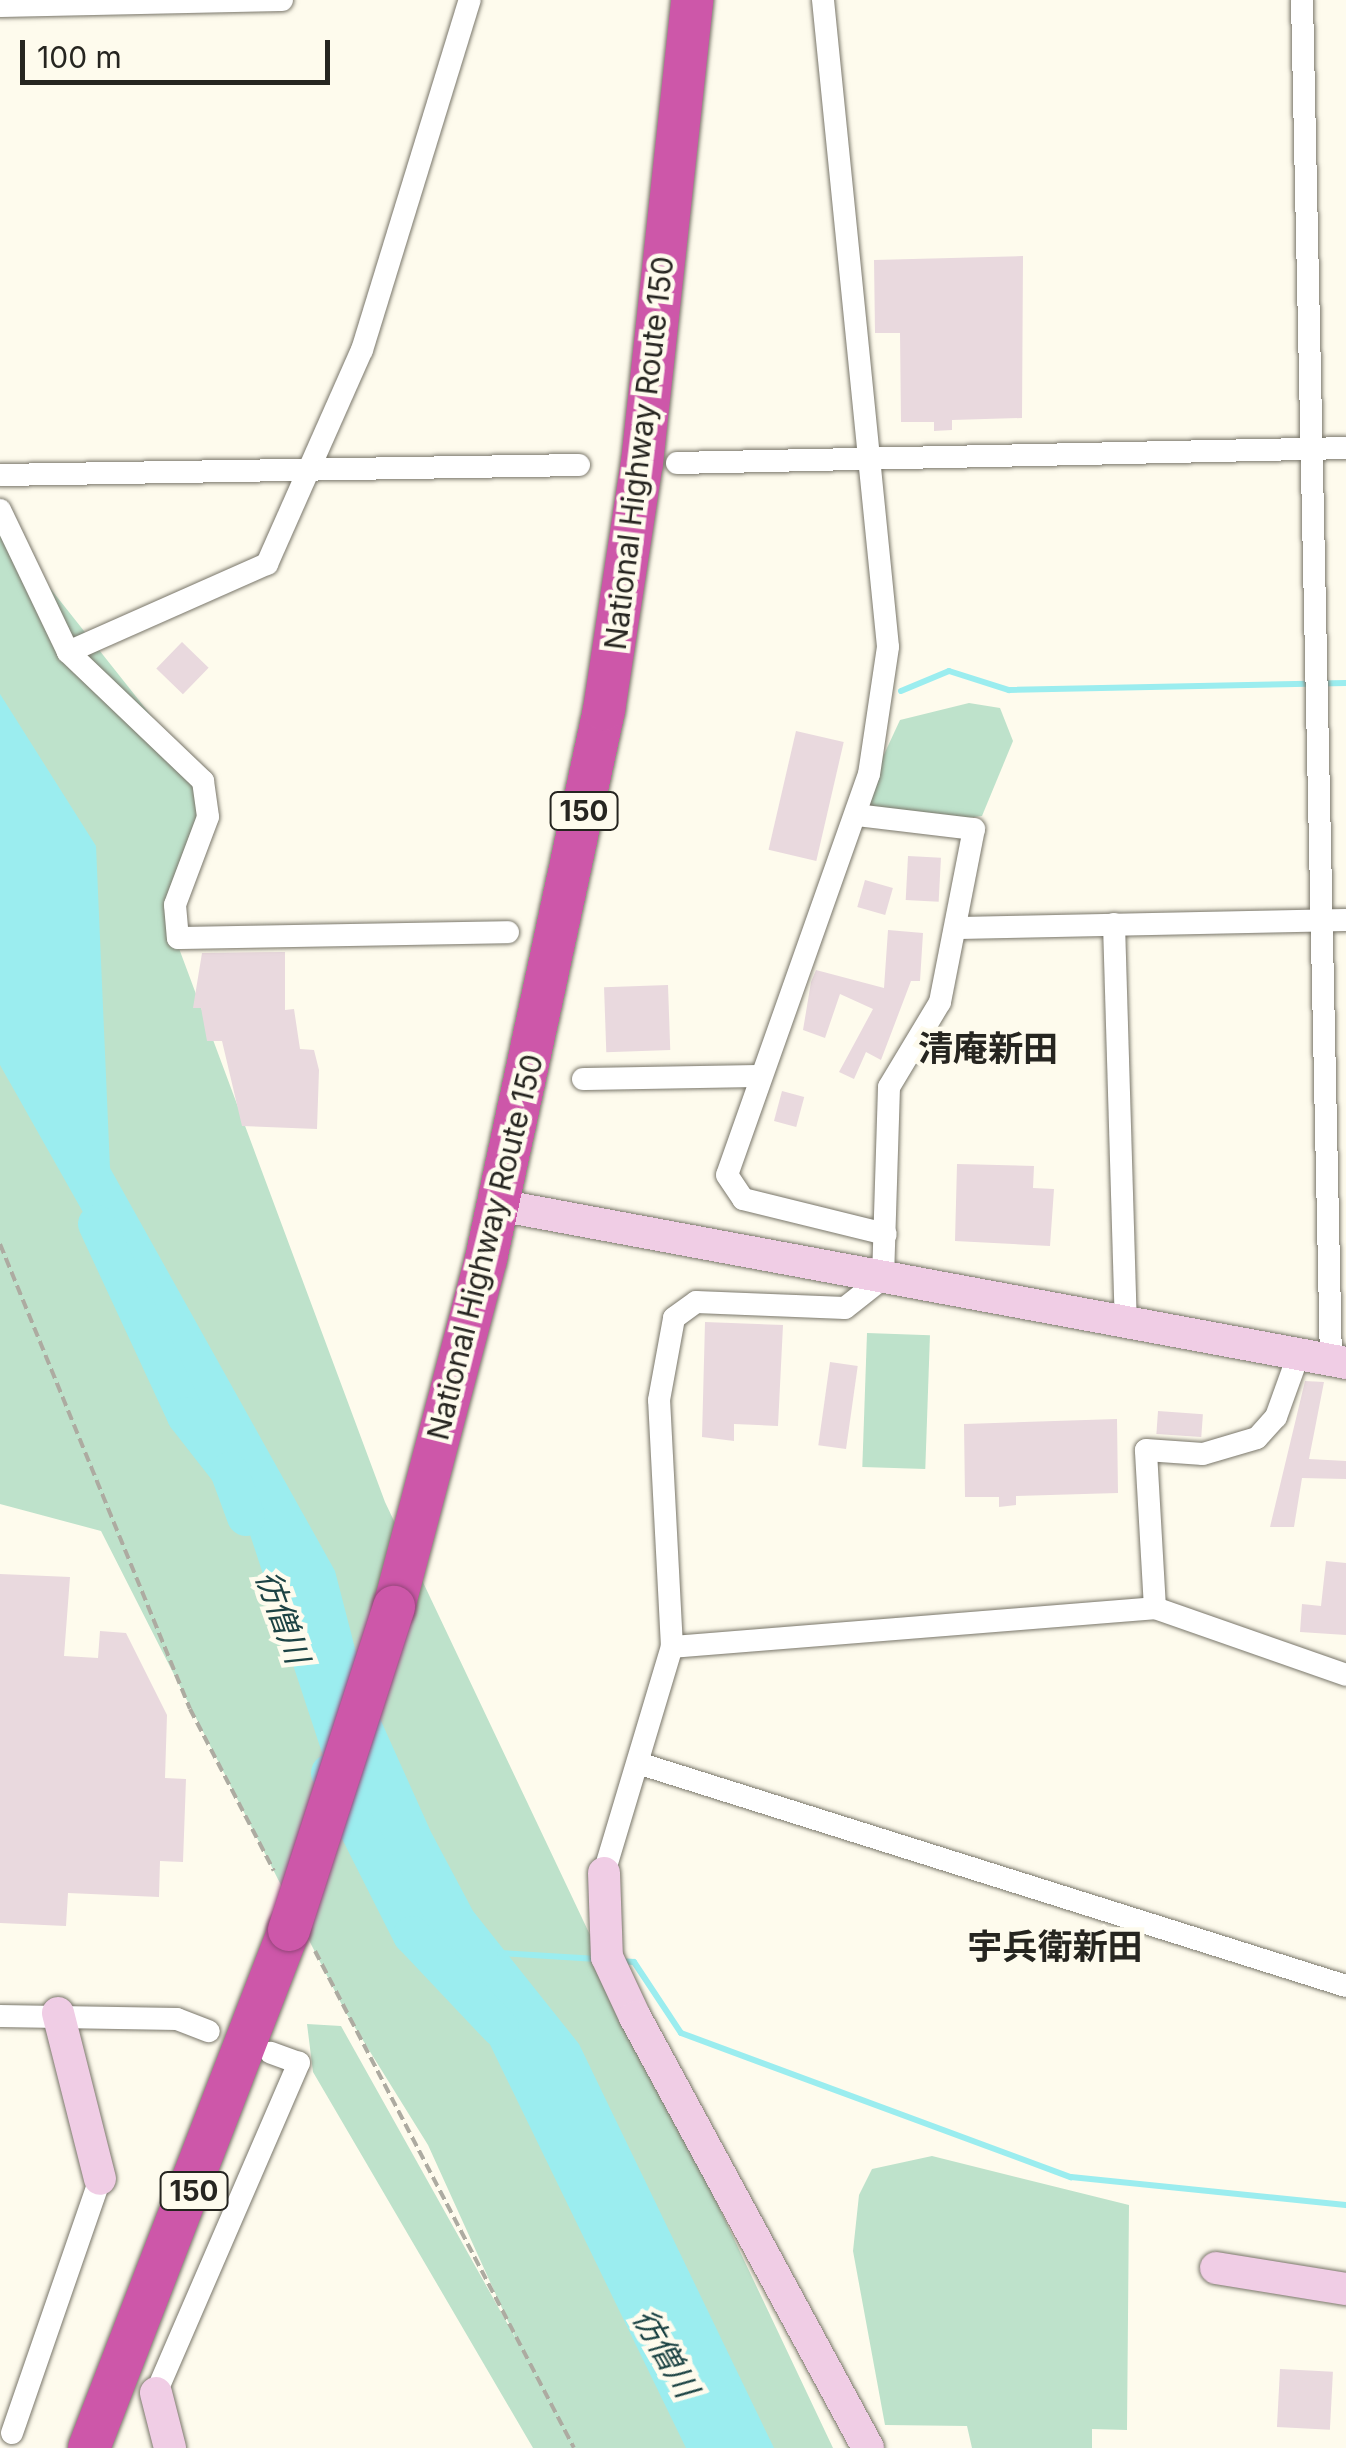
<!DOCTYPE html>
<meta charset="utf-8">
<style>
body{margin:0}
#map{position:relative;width:1346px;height:2448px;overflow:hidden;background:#fefbed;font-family:Inter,"Noto Sans JP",sans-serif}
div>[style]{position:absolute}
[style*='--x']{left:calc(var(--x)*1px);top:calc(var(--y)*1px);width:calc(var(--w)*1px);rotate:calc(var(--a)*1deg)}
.green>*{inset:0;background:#bee2cb;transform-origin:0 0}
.water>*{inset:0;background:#9bedef}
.stream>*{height:6px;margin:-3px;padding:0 3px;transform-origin:3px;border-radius:3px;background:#9bedef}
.river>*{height:38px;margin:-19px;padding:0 19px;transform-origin:19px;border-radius:19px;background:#9bedef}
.building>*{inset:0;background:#e9d9de;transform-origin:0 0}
.path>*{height:4px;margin-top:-2px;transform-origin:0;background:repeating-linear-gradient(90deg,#adaba1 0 10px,transparent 0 15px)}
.roads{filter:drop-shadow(0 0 2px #79766a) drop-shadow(0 0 2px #79766a)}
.street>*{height:22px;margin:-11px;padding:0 11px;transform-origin:11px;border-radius:11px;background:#fff}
.secondary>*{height:32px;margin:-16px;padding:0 16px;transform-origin:16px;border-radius:16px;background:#f0cde5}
.highway>*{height:42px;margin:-21px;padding:0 21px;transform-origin:21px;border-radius:21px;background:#cd57a9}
.bridges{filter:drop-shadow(0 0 2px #934679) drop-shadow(0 0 2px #934679)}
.highway-bridge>*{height:42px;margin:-21px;padding:0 21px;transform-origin:21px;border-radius:21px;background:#cd57a9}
span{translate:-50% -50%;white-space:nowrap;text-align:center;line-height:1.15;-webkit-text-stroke:9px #fefbed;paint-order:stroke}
.shield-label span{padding:2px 8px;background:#fefbed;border:2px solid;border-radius:8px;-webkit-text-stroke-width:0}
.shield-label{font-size:28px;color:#262520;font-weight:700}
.street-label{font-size:30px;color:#262520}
.water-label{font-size:32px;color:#1c4344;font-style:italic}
.quarter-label{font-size:35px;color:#262520;font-weight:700}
.scale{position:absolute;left:20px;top:40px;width:310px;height:45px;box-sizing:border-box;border:5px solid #262520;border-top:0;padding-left:12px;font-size:30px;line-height:35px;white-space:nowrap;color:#262520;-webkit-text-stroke:8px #fefbed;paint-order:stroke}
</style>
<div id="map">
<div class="green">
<i style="clip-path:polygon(0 504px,19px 549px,203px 781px,177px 943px,385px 1502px,833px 2448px,533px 2448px,313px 2072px,307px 2024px,341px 2026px,516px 2339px,428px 2145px,346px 2013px,101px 1531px,0 1504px)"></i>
<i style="clip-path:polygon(969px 703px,1000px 708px,1013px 741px,982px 816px,928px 823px,856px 815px,900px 720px)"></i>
<i style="left:867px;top:1333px;width:63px;height:134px;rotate:2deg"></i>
<i style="clip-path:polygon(932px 2156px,1129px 2205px,1127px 2430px,1092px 2429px,1092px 2448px,972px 2448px,967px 2426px,885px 2425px,853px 2251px,859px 2195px,872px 2169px)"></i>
</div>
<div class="water">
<i style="clip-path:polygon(0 694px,96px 846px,110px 1168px,335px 1571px,364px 1683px,431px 1832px,473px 1911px,579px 2044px,774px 2448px,686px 2448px,464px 1991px,336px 1795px,229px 1471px,0 1065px)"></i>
</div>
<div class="stream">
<i style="--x:901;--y:691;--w:52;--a:-22.6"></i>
<i style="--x:949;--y:671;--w:63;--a:17.6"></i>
<i style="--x:1009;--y:690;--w:337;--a:-1.2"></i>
<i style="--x:424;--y:1948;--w:19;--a:3"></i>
<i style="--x:500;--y:1953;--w:97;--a:3.5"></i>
<i style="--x:620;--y:1961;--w:14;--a:4"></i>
<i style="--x:634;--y:1962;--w:85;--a:56.5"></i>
<i style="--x:681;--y:2033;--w:416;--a:20.3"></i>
<i style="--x:1071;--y:2177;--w:276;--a:5.8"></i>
</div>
<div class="river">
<i style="--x:97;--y:1224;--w:212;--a:65.1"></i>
<i style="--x:186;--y:1416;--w:70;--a:52"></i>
<i style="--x:229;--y:1471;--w:49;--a:69.7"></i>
<i style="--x:330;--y:1773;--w:182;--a:63.2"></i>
<i style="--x:412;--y:1935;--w:128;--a:46.6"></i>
</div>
<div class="building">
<i style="clip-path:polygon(1023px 256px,1022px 418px,952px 420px,952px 430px,934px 431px,934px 422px,901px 422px,900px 333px,875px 333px,874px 260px)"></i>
<i style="left:182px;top:642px;width:37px;height:37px;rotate:44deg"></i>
<i style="left:796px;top:731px;width:49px;height:122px;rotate:13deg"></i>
<i style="left:908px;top:856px;width:33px;height:44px;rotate:3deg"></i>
<i style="left:865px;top:880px;width:29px;height:28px;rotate:16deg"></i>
<i style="clip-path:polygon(888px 930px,923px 933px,920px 981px,911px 981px,881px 1060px,866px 1052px,854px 1079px,839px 1072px,873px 1009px,840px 994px,825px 1038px,803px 1030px,811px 982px,816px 970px,884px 988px)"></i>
<i style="clip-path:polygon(285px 952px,285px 1010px,294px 1009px,300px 1049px,314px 1050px,319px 1070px,317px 1129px,242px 1126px,222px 1041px,207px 1041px,201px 1008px,193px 1008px,202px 953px)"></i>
<i style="left:668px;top:985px;width:65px;height:64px;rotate:88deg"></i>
<i style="left:782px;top:1091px;width:23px;height:31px;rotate:15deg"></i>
<i style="clip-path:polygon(957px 1164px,1034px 1166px,1033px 1188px,1054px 1189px,1050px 1246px,955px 1241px)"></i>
<i style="clip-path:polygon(705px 1322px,783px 1325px,778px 1426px,734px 1424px,734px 1441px,702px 1437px)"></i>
<i style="left:830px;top:1362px;width:28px;height:84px;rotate:8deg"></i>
<i style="clip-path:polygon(1305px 1381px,1324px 1382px,1309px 1459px,1346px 1461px,1346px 1479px,1302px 1478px,1294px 1527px,1270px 1527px)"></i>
<i style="left:1158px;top:1411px;width:45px;height:23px;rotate:4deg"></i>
<i style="clip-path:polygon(1117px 1419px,1118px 1493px,1016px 1496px,1016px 1505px,999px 1507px,999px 1497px,965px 1497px,964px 1424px)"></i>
<i style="clip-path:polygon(1326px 1561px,1346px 1563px,1346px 1635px,1300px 1632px,1302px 1604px,1321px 1606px)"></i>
<i style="clip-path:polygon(0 1574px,70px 1577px,64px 1656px,98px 1658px,100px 1631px,126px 1633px,167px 1715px,165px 1778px,186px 1779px,183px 1862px,160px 1861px,159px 1897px,68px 1893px,66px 1926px,0 1923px)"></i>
<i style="left:1280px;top:2369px;width:53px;height:58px;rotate:3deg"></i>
</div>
<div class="path">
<i style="--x:0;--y:1244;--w:502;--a:67.77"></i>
<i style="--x:190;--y:1709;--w:182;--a:62.6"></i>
<i style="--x:315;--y:1951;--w:560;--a:62.47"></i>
</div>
<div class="roads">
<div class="street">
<i style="--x:823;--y:0;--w:650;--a:84.26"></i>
<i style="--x:888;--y:647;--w:128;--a:98.5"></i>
<i style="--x:869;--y:774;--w:425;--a:109.5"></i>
<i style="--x:727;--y:1175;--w:29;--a:56"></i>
<i style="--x:743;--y:1199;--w:147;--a:13.8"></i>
<i style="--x:1302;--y:0;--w:1360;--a:88.78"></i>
<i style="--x:0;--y:6;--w:282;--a:-1.2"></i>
<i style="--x:677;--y:463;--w:669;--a:-1.28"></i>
<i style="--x:0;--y:475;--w:579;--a:-0.99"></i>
<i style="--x:0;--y:510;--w:157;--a:64.4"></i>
<i style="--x:68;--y:652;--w:187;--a:43.7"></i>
<i style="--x:203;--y:781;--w:36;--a:82"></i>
<i style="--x:208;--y:817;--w:94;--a:110.6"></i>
<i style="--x:175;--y:905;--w:33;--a:85"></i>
<i style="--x:178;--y:938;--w:330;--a:-1"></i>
<i style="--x:68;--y:652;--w:218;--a:-23.9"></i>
<i style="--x:267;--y:564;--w:234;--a:-66.1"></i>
<i style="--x:362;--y:350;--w:366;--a:-72.9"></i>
<i style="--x:1114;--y:924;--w:396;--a:88.3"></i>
<i style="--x:958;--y:928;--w:388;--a:-1.2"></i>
<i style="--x:583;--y:1079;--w:177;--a:-1"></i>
<i style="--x:1155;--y:1608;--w:158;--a:-93.3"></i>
<i style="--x:1146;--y:1450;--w:57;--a:4"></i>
<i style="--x:1203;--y:1454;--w:56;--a:-16.5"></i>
<i style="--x:1257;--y:1438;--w:28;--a:-48"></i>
<i style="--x:1276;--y:1417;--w:68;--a:-70.2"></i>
<i style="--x:672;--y:1647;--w:485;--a:-4.6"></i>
<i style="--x:1155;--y:1608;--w:202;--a:19.3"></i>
<i style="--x:641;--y:1764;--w:739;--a:17.48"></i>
<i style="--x:604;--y:1873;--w:236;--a:-73.3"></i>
<i style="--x:672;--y:1647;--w:247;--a:-93"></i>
<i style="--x:659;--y:1400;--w:83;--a:-79.6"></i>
<i style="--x:674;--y:1318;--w:27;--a:-36"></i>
<i style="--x:696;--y:1302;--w:149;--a:2.3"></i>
<i style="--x:845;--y:1308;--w:48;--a:-38.3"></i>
<i style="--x:883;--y:1278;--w:191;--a:-88.2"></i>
<i style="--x:889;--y:1087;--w:99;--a:-59"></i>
<i style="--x:940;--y:1002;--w:176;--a:-78.9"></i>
<i style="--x:974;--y:829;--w:119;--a:-173.2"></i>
<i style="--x:0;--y:2016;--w:177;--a:1"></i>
<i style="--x:177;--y:2019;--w:34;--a:21"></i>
<i style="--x:156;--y:2393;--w:360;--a:-66.6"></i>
<i style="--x:299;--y:2063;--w:30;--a:-160"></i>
<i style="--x:12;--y:2433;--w:269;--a:-70.9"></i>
</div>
<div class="secondary">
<i style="--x:498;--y:1205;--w:863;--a:10.55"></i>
<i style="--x:604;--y:1873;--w:84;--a:88"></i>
<i style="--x:607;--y:1957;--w:66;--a:65"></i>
<i style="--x:635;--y:2017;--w:490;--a:61.6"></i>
<i style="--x:58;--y:2013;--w:171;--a:75.8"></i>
<i style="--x:1216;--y:2268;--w:132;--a:9.2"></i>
<i style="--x:156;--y:2393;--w:57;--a:75.7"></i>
</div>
<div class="highway">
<i style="--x:394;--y:1607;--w:360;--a:-75.2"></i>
<i style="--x:486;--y:1259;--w:562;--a:-77.87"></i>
<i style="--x:604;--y:710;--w:250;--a:-81.3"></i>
<i style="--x:642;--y:463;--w:466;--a:-83.8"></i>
<i style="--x:89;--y:2448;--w:555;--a:-68.89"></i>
</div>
</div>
<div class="bridges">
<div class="highway-bridge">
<i style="--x:289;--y:1930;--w:340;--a:-72"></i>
</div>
</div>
<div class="shield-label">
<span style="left:584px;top:811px">150</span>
<span style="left:194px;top:2191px">150</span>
</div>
<div class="street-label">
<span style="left:639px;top:453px;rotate:-83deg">National Highway Route 150</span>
<span style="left:485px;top:1247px;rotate:-76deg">National Highway Route 150</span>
</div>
<div class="water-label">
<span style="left:282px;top:1617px;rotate:70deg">彷僧川</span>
<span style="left:665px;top:2353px;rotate:60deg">彷僧川</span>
</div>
<div class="quarter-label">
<span style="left:988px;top:1048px">清庵新田</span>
<span style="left:1055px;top:1946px">宇兵衛新田</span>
</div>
<div class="scale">100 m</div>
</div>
